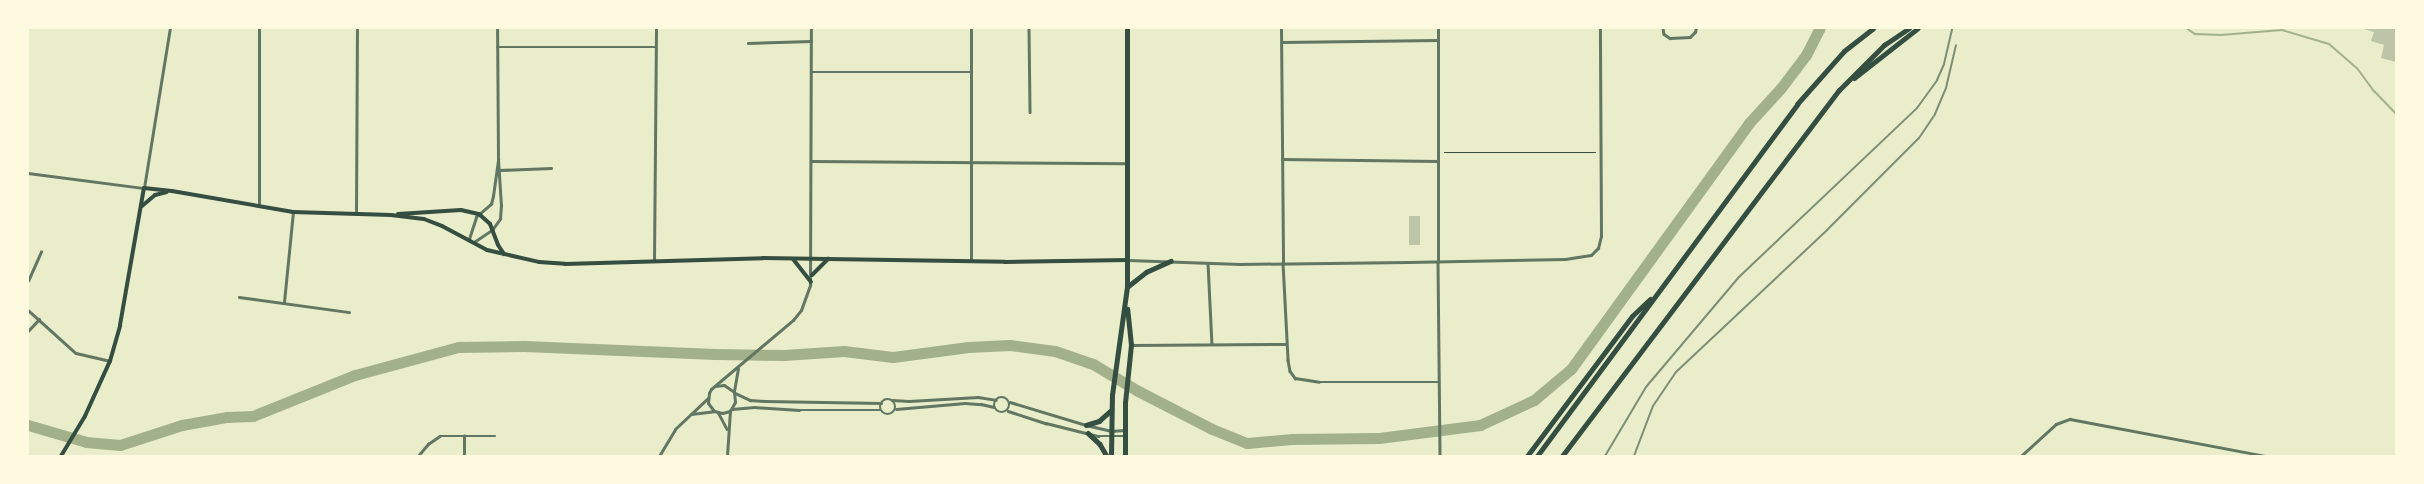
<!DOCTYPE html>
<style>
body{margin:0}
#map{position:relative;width:2424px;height:484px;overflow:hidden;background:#e9edc9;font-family:"PT Sans",sans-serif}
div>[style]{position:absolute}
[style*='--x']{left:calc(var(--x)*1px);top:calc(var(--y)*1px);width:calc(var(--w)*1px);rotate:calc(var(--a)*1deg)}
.stream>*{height:2px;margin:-1px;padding:0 1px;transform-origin:1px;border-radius:1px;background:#a3b18a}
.river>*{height:11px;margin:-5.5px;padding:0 5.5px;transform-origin:5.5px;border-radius:5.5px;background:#a3b18a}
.building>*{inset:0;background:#bcc5a7;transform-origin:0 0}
.path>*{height:1px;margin:-0.5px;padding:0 0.5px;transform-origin:0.5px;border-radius:0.5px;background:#344e41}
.minor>*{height:2.5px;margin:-1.25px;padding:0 1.25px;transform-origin:1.25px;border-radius:1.25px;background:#617663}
.minor>.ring{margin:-1.25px;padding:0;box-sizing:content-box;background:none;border:2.5px solid #617663;border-radius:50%}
.tertiary>*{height:3px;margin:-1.5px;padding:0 1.5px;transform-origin:1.5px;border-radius:1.5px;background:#617663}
.secondary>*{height:4px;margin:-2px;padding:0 2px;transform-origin:2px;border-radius:2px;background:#344e41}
.primary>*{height:4.5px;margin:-2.25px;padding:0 2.25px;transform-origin:2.25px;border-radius:2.25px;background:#344e41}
.motorway>*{height:5px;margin:-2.5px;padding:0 2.5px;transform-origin:2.5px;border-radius:2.5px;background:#344e41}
.rail>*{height:2px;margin:-1px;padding:0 1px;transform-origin:1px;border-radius:1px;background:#7c8e77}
span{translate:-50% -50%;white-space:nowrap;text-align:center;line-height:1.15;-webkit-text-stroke:4.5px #fefae0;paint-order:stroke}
.frame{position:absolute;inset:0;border:29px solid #fefae0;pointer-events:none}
</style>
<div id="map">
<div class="stream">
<i style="--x:2186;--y:28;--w:11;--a:34"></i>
<i style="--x:2195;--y:34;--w:26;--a:2"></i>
<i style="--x:2221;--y:35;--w:61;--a:-4.7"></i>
<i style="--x:2282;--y:30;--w:49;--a:16.6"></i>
<i style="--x:2329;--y:44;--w:37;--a:41"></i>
<i style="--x:2357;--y:68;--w:29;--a:54"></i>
<i style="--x:2374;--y:91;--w:32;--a:46"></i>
</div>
<div class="river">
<i style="--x:28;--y:425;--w:60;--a:16.3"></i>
<i style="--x:86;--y:442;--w:34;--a:5"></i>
<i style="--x:120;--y:445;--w:65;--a:-17.9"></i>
<i style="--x:182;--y:425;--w:46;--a:-10.1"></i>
<i style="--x:227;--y:417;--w:26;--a:-2"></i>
<i style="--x:253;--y:416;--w:110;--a:-21.9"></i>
<i style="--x:355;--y:375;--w:107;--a:-15.2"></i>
<i style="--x:458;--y:347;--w:66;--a:-0.9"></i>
<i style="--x:524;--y:346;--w:191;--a:2.4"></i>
<i style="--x:715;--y:354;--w:69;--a:0.8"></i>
<i style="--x:784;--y:355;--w:60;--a:-3.8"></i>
<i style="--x:844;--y:351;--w:49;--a:7"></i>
<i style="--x:893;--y:357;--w:76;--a:-7.6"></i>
<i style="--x:968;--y:347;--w:42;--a:-2.7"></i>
<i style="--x:1010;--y:345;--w:45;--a:7.6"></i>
<i style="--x:1055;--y:351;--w:40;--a:18.9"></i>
<i style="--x:1093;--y:364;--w:52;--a:31"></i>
<i style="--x:1138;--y:391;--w:83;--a:27.2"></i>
<i style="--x:1212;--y:429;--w:38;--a:22"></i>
<i style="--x:1247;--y:443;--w:45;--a:-5.1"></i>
<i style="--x:1292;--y:439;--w:87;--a:-0.7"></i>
<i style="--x:1379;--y:438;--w:102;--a:-7.3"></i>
<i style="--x:1480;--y:425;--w:60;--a:-24.8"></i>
<i style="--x:1534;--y:400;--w:48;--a:-40"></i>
<i style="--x:1571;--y:369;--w:304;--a:-54.1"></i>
<i style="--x:1749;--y:123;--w:47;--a:-47.6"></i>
<i style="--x:1781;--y:88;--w:41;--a:-52.9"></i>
<i style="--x:1806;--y:55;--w:30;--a:-63"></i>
</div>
<div class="building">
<i style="clip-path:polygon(2360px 28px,2396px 28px,2396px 62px,2381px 58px,2384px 45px,2371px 41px,2374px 32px)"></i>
<i style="left:1409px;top:216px;width:11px;height:29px"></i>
</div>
<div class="path">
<i style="--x:1444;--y:152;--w:151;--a:0"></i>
</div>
<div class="minor">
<i style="--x:1029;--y:28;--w:84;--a:89.3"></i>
<i style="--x:1663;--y:28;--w:6;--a:81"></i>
<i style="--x:1664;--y:34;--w:7;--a:34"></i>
<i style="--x:1670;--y:38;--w:20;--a:-3"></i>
<i style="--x:1690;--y:37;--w:7;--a:-45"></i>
<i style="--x:1695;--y:32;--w:4;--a:-76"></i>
<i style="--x:1282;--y:42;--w:156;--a:-0.7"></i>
<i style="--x:748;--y:43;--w:63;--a:-1.8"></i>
<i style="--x:497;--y:47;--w:159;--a:0"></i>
<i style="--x:812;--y:72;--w:159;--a:0"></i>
<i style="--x:1282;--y:159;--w:156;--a:0.7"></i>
<i style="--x:811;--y:161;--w:316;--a:0.4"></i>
<i style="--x:500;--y:170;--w:51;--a:-2.2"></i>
<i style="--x:28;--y:173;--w:117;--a:7.4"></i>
<i style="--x:144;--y:188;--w:162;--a:-80.8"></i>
<i style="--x:259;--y:206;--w:178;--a:-90"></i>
<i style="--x:356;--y:213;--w:185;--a:-89.7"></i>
<i style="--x:469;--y:239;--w:23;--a:-72"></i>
<i style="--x:476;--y:217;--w:20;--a:-41"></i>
<i style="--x:491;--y:204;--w:8;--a:-76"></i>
<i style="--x:493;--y:196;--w:37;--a:-82"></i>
<i style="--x:498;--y:159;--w:131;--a:-90.4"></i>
<i style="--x:474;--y:242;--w:22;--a:-34"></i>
<i style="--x:492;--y:230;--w:14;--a:-54"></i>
<i style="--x:500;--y:219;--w:13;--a:-86"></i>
<i style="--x:501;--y:206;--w:46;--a:-93.7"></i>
<i style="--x:654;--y:261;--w:233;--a:-89.5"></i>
<i style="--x:1438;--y:262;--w:194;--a:89.4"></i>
<i style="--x:1208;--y:263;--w:81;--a:87.2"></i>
<i style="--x:1283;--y:263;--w:97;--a:87"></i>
<i style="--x:1288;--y:360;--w:11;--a:80"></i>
<i style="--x:1290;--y:371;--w:9;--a:54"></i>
<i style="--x:1295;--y:378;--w:24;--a:9"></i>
<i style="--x:1319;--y:382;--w:119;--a:0"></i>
<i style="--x:28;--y:281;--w:32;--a:-66"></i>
<i style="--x:239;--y:297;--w:111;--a:7.8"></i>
<i style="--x:284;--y:302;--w:90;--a:-84.3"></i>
<i style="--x:28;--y:310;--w:64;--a:41.9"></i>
<i style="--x:76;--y:353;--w:35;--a:13"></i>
<i style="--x:28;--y:331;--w:16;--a:-47"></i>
<i style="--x:1131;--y:345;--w:155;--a:-0.4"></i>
<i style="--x:735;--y:393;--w:17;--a:25"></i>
<i style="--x:750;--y:400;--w:15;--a:4"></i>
<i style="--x:765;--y:401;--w:116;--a:1"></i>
<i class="ring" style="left:994px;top:397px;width:13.5px;height:13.5px"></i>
<i class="ring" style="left:880px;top:399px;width:13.5px;height:13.5px"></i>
<i style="--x:892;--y:400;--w:17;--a:3"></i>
<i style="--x:909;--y:401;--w:69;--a:-3.3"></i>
<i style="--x:978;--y:397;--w:18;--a:9"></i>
<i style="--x:1010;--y:402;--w:79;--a:16.8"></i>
<i style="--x:1086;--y:425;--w:26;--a:13"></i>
<i style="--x:1111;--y:431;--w:13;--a:-4"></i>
<i style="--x:732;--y:409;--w:22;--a:-5"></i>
<i style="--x:754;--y:407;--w:45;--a:3.8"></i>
<i style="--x:799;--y:410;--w:81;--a:0"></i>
<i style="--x:896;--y:409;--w:69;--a:-5"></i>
<i style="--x:965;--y:403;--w:16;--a:4"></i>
<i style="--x:981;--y:404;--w:13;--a:13"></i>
<i style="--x:1008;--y:411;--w:40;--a:18"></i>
<i style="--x:1046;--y:423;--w:54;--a:14"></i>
<i style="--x:1098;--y:436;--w:27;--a:0"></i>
<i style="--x:718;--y:412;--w:19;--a:62"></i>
<i style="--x:418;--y:456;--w:16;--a:-50"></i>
<i style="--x:428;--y:444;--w:14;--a:-34"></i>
<i style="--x:440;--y:436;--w:55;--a:0"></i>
<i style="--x:464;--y:456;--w:20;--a:-90"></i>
<i style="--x:727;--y:456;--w:45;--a:-86.2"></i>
<i style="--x:2021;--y:456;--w:47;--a:-42.4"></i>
<i style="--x:2056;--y:424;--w:15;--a:-20"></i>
<i style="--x:2070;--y:419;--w:198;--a:10.7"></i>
</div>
<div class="tertiary">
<i style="--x:1281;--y:28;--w:235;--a:89.5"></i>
<i style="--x:971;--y:260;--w:232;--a:-90"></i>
<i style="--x:1128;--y:260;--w:112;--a:2"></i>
<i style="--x:1240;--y:264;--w:168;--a:-0.7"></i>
<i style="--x:1408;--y:262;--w:157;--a:-1.1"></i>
<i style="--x:1565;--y:259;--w:26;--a:-9"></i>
<i style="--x:1591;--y:255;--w:10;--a:-45"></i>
<i style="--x:1598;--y:248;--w:12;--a:-76"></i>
<i style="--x:1601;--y:236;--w:208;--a:-90.3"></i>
<i style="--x:1438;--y:262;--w:234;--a:-90"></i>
<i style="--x:715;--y:386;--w:9;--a:-6"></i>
<i style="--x:724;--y:385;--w:12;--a:35"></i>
<i style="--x:734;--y:392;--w:10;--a:84"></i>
<i style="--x:735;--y:402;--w:10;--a:119"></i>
<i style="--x:730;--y:411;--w:8;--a:166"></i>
<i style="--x:722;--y:413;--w:8;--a:-166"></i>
<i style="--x:714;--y:411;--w:10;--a:-127"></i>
<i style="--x:708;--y:403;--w:10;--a:-84"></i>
<i style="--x:709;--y:393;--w:4;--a:-63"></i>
<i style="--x:711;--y:389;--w:107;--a:-40.1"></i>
<i style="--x:793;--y:320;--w:13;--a:-51"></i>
<i style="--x:801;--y:310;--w:27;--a:-70"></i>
<i style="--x:810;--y:285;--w:257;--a:-89.8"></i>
<i style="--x:734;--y:391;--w:23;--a:-80"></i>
<i style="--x:691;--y:414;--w:23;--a:-7"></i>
<i style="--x:659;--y:456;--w:31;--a:-59"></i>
<i style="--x:675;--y:429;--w:45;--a:-43.2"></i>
</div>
<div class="secondary">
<i style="--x:142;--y:206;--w:17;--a:-40"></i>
<i style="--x:155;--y:195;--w:12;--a:-14"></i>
<i style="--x:398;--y:214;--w:63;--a:-3.6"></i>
<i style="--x:461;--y:210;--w:18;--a:13"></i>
<i style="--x:479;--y:214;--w:15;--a:42"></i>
<i style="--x:490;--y:224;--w:22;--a:69"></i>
<i style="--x:498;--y:245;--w:11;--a:56"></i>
<i style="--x:793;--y:259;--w:29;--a:52"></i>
<i style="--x:812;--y:275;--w:23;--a:-45"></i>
<i style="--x:61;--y:456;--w:47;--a:-59"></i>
<i style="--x:85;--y:416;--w:60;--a:-65.6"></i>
<i style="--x:110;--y:361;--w:37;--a:-74"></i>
<i style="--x:120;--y:325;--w:139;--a:-80.1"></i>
<i style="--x:144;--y:188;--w:28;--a:6"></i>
<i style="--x:172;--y:191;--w:123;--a:9.8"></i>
<i style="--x:293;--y:212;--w:98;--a:1.8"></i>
<i style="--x:391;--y:215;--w:33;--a:7"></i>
<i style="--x:424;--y:219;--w:19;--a:21"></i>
<i style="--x:442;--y:226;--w:51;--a:28.1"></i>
<i style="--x:487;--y:250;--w:53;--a:13"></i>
<i style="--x:539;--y:262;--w:26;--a:4"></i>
<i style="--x:565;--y:264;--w:198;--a:-1.7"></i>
<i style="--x:763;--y:258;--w:242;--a:0.9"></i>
<i style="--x:1005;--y:262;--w:123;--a:-0.9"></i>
</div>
<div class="primary">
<i style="--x:1127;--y:287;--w:24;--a:-38"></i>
<i style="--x:1146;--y:272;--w:27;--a:-24"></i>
<i style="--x:1086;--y:425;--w:14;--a:-17"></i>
<i style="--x:1099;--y:421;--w:15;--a:-42"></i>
<i style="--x:1088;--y:433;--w:16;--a:43"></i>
<i style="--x:1100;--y:444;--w:14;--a:60"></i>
<i style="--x:1111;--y:456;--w:61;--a:-89.1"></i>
<i style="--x:1112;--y:395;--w:109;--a:-82.1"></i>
<i style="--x:1127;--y:287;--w:259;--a:-90"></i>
<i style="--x:1125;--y:456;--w:53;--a:-90"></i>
<i style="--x:1125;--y:403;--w:58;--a:-84.1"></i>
<i style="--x:1131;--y:345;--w:36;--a:-96"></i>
</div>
<div class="motorway">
<i style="--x:1854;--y:78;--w:81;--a:-38"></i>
<i style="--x:1527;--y:456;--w:175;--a:-53.1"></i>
<i style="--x:1632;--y:316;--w:25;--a:-43"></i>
<i style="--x:1537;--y:456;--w:438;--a:-53.5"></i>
<i style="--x:1797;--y:104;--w:71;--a:-48.4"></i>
<i style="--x:1844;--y:51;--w:37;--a:-38"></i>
<i style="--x:1562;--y:456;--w:459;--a:-52.9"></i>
<i style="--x:1839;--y:90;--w:64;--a:-45"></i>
<i style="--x:1884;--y:45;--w:30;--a:-34"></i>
</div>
<div class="rail">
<i style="--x:1605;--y:456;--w:80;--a:-59.3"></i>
<i style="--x:1646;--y:387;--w:144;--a:-49.8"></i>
<i style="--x:1739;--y:277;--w:245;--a:-43.5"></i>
<i style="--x:1917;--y:108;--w:34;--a:-54"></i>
<i style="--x:1937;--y:80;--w:17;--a:-66"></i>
<i style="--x:1944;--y:64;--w:37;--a:-77"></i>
<i style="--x:1634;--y:456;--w:53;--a:-69.2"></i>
<i style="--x:1653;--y:406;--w:41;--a:-55.9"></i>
<i style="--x:1676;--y:372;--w:207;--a:-43.2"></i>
<i style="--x:1827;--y:230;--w:130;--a:-45"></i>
<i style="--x:1919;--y:138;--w:29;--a:-56"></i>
<i style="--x:1935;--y:114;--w:28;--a:-67"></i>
<i style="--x:1946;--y:88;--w:44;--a:-76.9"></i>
</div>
<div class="frame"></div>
</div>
